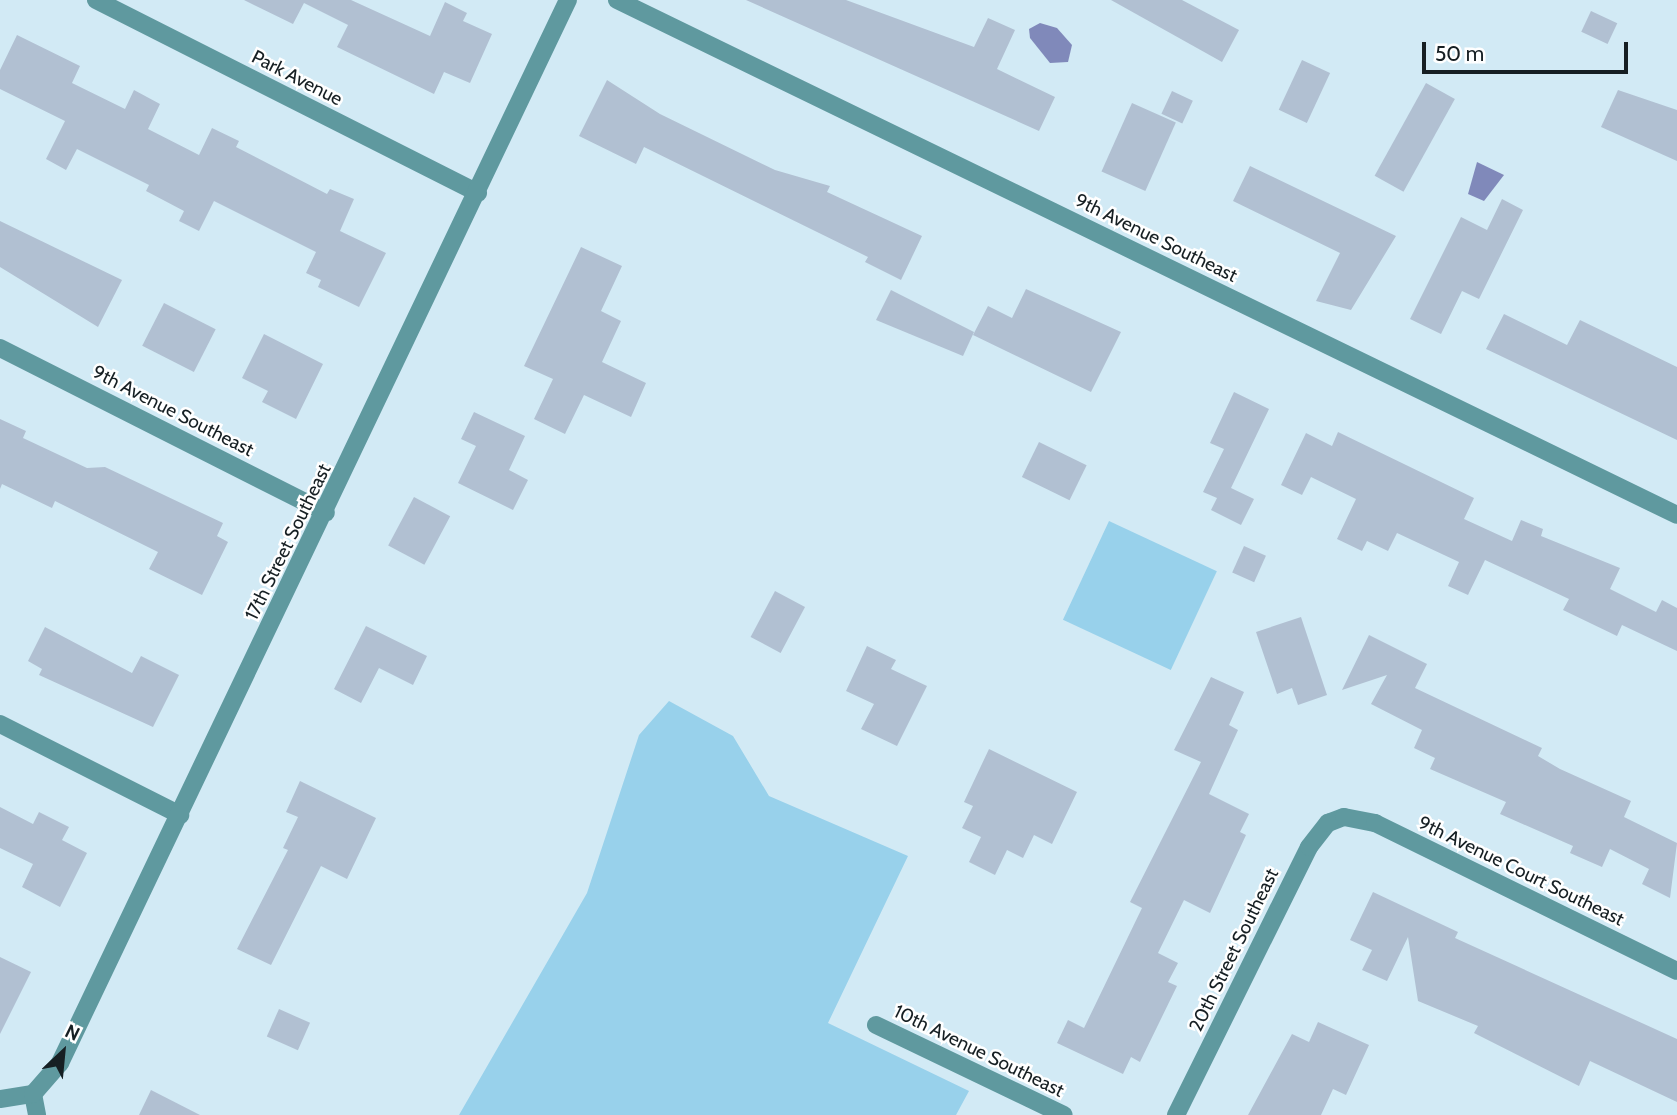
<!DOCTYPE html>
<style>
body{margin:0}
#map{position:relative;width:1677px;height:1115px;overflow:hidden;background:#d2eaf5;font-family:Cabin,sans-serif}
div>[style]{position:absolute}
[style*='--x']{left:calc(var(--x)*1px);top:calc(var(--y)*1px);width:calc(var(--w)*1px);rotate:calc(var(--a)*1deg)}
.green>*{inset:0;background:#98d1eb;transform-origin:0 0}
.water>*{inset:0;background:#8089ba}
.building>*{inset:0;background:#b1c0d2;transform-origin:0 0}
.minor>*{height:18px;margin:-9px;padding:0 9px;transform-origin:9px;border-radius:9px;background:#5f999f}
span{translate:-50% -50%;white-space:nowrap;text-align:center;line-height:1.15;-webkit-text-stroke:5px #fff;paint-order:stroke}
.street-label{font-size:19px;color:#161f23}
.north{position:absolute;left:28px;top:1017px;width:70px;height:70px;-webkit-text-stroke:5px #fff;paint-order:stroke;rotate:26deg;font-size:19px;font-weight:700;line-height:28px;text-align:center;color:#161f23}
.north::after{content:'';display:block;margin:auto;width:24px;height:32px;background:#161f23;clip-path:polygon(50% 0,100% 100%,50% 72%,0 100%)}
.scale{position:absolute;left:1422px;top:42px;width:206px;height:32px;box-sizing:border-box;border:4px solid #161f23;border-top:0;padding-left:9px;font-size:21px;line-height:24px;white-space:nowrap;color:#161f23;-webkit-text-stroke:5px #fff;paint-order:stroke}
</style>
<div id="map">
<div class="green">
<i style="left:1109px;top:521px;width:119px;height:109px;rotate:25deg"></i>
<i style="clip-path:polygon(669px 701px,733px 736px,769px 796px,908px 856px,828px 1023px,969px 1091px,956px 1115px,459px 1115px,587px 893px,639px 735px)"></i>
</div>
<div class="water">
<i style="clip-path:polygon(1040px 23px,1057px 28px,1072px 45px,1068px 62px,1050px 63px,1030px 38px,1029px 29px)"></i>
<i style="clip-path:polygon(1477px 162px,1504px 175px,1484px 201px,1468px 194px)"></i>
</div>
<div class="building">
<i style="clip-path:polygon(244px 0,351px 0,430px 36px,445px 2px,467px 13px,463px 21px,492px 34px,470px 83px,444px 72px,434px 94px,337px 47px,348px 25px,304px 3px,293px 24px)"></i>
<i style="clip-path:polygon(746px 0,846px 0,974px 47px,988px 18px,1015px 30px,997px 69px,1055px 97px,1039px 131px)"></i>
<i style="clip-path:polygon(1111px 0,1182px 0,1239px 30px,1222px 62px)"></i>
<i style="left:1591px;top:11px;width:29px;height:23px;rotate:25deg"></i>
<i style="clip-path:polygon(17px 35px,80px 66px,72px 83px,125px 109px,134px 90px,160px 104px,148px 129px,199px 155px,212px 128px,239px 141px,236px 147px,327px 194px,330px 189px,354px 199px,340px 231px,386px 253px,359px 307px,318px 287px,321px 280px,306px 273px,316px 252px,214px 201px,199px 231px,179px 221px,184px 211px,146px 191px,149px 185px,77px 149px,66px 170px,46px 159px,65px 121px,0 89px,0 70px)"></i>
<i style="left:1302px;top:60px;width:31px;height:55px;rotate:25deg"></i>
<i style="clip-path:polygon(607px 80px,660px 114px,775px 170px,830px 186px,827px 192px,922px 236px,901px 280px,865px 262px,868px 257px,644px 147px,636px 164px,579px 136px)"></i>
<i style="left:1426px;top:83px;width:33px;height:106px;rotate:29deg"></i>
<i style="clip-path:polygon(1618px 90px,1677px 110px,1677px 161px,1601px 127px)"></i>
<i style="left:1172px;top:91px;width:23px;height:25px;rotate:25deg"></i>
<i style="left:1132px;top:103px;width:48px;height:75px;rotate:24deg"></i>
<i style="clip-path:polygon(1250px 166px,1396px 236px,1351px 310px,1316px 301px,1340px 253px,1233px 201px)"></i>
<i style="clip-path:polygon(1502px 199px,1523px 210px,1479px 299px,1462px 291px,1441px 334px,1410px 319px,1461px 217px,1487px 230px)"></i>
<i style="clip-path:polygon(0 221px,122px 280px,98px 327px,0 267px)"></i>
<i style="clip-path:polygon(581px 247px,622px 266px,601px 311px,621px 321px,602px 362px,646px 383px,631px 417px,584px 395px,565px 434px,534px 419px,553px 379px,524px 366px)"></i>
<i style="clip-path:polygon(1026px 289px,1121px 332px,1091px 392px,973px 335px,988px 306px,1012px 318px)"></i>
<i style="clip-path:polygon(891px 290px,974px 332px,963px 356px,876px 320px)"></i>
<i style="left:164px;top:303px;width:58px;height:48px;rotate:27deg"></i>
<i style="clip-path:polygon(1504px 314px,1567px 345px,1580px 320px,1677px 367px,1677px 440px,1486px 349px)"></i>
<i style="clip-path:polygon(264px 334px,323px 364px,296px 419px,262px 402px,268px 391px,242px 378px)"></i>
<i style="clip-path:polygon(1234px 392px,1269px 409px,1231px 488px,1254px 499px,1241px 525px,1211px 510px,1217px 498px,1203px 492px,1224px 449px,1210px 443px)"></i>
<i style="clip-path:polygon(474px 412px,525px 436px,509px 470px,528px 480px,513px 510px,458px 483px,476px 446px,461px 439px)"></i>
<i style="clip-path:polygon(0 419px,26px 431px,23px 438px,87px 468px,105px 467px,223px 523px,217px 536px,228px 542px,202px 595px,149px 569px,158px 552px,55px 501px,52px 508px,2px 484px,0 489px)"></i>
<i style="clip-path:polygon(1338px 432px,1474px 498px,1464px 519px,1512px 541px,1521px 520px,1543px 529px,1541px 536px,1620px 568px,1610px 589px,1656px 612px,1662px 600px,1677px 608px,1677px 651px,1622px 625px,1617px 636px,1563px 610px,1569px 599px,1485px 560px,1468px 595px,1448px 586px,1459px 562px,1397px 533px,1388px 551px,1367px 541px,1362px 551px,1337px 539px,1356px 499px,1311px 477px,1302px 495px,1281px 485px,1306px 433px,1332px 446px)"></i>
<i style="left:1039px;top:442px;width:53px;height:39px;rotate:26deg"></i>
<i style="left:414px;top:497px;width:41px;height:55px;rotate:28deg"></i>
<i style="left:1244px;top:546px;width:24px;height:29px;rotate:24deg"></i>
<i style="left:775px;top:591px;width:34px;height:52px;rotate:28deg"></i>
<i style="clip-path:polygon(1301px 617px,1327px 695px,1298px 705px,1292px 688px,1277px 694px,1256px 632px)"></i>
<i style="clip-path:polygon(366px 626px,427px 656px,413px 685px,379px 668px,361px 703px,334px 689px)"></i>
<i style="clip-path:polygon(45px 627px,132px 673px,141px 656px,179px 675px,153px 727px,39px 675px,42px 669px,28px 661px)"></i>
<i style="clip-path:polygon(1369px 635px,1427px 664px,1415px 688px,1542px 748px,1538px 756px,1560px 769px,1631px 801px,1624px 817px,1677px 843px,1670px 898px,1642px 884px,1649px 869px,1610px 849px,1602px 867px,1570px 853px,1573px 846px,1500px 814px,1506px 802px,1430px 769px,1435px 758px,1414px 748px,1422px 730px,1371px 704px,1387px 675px,1342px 690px)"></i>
<i style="clip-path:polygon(867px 646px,896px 660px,891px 669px,927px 686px,897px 746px,861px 729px,874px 704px,846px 691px)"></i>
<i style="clip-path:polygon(1211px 677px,1244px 692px,1229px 725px,1238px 730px,1209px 794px,1249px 814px,1240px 832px,1246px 835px,1210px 913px,1184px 900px,1158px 953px,1178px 963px,1168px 982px,1177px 986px,1140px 1062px,1131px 1057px,1123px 1074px,1057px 1043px,1068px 1020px,1084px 1028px,1142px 908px,1130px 902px,1201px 762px,1174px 750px)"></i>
<i style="clip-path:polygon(989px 749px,1077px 792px,1052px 844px,1034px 835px,1023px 858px,1007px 850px,995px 875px,969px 862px,981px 837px,962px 828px,973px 806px,964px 802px)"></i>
<i style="clip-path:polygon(300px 781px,376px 818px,347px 879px,321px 866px,271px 965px,237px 949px,288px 850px,283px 848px,298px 817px,286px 812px)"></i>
<i style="clip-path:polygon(0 807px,33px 824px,39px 812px,69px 827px,62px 840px,87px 853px,60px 907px,22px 887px,33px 864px,0 848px)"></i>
<i style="clip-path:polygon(1373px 892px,1458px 932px,1455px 938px,1677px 1039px,1677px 1102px,1590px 1061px,1579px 1086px,1474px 1033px,1478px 1026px,1418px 1001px,1408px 937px,1387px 981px,1362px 970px,1372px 950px,1350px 940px)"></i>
<i style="clip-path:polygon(0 957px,31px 972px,0 1034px)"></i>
<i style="left:279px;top:1009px;width:34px;height:30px;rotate:24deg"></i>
<i style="clip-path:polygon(1318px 1022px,1369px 1045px,1346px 1095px,1333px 1089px,1321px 1115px,1248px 1115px,1292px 1034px,1309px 1042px)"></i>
<i style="clip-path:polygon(151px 1090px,200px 1115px,139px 1115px)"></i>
</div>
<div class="minor">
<i style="--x:96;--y:0;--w:428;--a:26.8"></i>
<i style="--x:617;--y:0;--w:1178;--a:25.91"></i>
<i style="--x:0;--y:348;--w:365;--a:26.8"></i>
<i style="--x:0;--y:724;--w:202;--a:26.8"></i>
<i style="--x:876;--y:1025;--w:208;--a:25.6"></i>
<i style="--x:33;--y:1094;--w:21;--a:79"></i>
<i style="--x:0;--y:1099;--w:33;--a:-9"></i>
<i style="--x:33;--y:1094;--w:41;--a:-48.9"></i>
<i style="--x:60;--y:1063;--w:1178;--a:-64.46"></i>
<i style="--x:1176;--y:1115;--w:299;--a:-63.6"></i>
<i style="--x:1309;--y:847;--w:31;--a:-52"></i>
<i style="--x:1328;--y:823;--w:17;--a:-21"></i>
<i style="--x:1344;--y:817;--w:32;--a:11"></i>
<i style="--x:1375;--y:823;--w:336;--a:26.1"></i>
</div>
<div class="street-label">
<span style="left:297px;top:78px;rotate:27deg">Park Avenue</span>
<span style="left:1156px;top:238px;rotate:26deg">9th Avenue Southeast</span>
<span style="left:173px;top:411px;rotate:27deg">9th Avenue Southeast</span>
<span style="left:288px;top:542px;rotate:-64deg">17th Street Southeast</span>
<span style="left:1521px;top:871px;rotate:26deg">9th Avenue Court Southeast</span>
<span style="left:1234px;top:950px;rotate:-64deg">20th Street Southeast</span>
<span style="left:979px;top:1051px;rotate:26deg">10th Avenue Southeast</span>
</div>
<div class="north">N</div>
<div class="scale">50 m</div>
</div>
